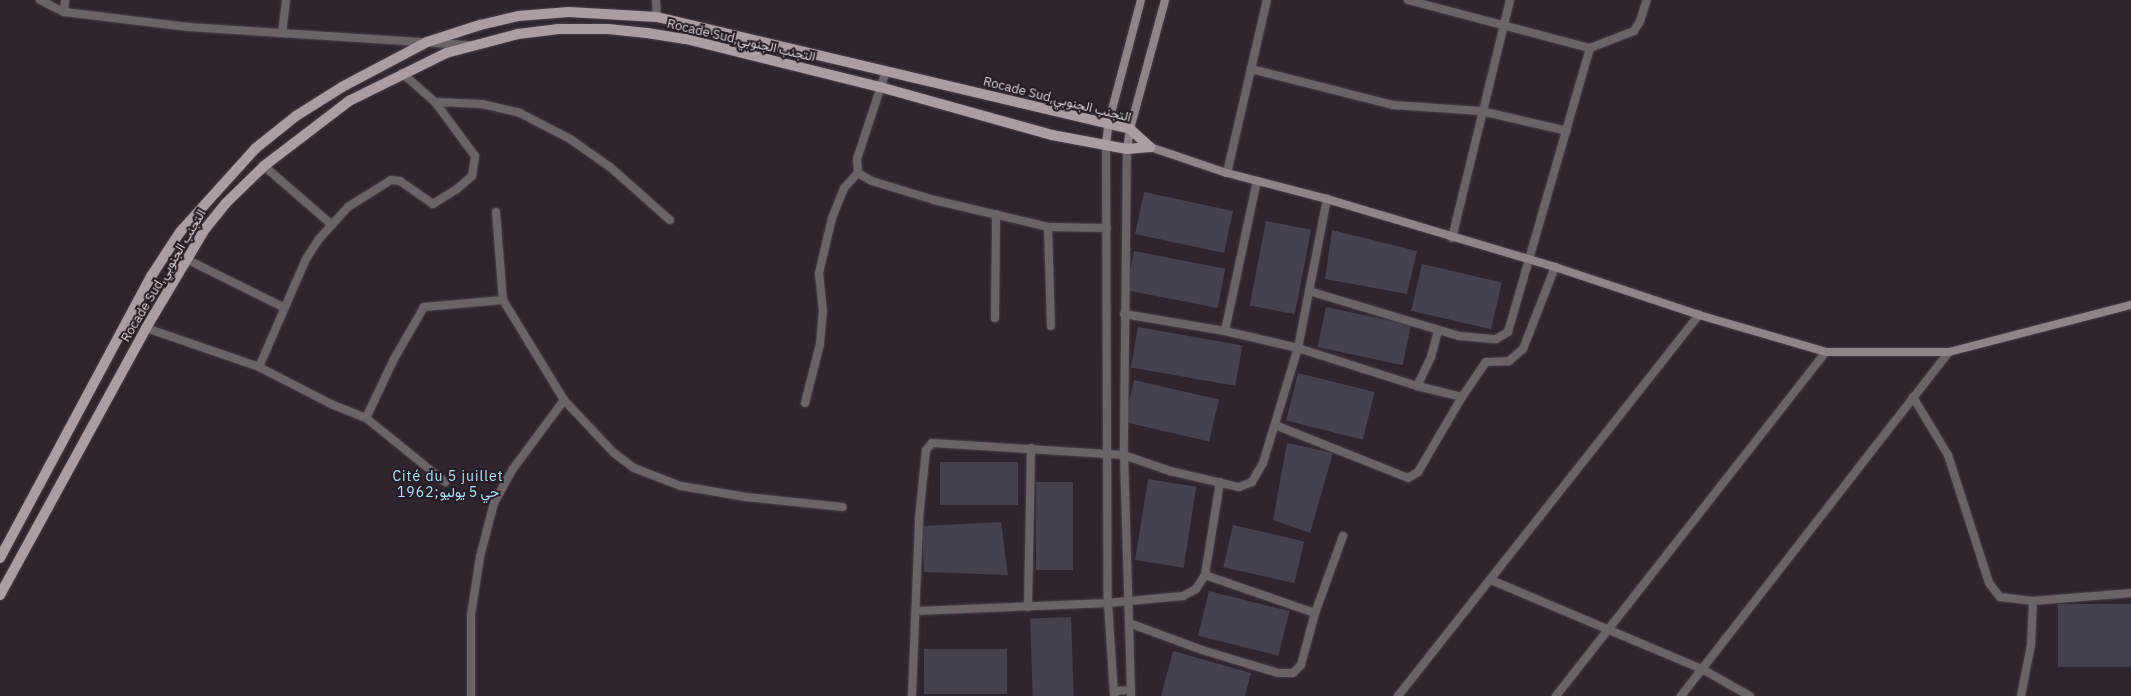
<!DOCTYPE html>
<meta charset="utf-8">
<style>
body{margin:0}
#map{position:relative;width:2131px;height:696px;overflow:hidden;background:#2f252f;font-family:"IBM Plex Sans",Vazirmatn,sans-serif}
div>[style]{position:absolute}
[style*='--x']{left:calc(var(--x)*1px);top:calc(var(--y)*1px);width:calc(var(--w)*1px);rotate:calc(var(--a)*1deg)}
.building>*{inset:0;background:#46414d;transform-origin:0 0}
.roads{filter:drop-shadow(0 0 1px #4b414b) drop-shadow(0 0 1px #4b414b)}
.minor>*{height:8px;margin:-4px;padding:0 4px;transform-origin:4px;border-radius:4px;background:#6a6367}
.tertiary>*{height:8px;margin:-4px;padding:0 4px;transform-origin:4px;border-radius:4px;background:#6a6367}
.secondary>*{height:8px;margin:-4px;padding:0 4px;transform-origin:4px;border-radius:4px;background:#8f8489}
.primary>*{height:10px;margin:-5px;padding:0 5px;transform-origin:5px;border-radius:5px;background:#ab9da4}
span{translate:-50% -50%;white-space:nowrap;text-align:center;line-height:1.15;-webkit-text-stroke:4px #251c25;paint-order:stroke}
.street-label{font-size:13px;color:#dbd5db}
.neighbourhood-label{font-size:14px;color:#afe2f8;letter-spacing:1px}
</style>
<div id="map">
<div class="building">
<i style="left:1144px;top:192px;width:91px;height:43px;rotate:12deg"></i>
<i style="left:1266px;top:221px;width:46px;height:86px;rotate:11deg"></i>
<i style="clip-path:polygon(1332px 230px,1417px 251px,1407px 294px,1325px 279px)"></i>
<i style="left:1134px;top:251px;width:93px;height:40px;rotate:11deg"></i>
<i style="left:1422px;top:264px;width:82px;height:48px;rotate:13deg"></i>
<i style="left:1326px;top:307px;width:87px;height:41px;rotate:12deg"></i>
<i style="left:1138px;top:327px;width:106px;height:41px;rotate:10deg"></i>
<i style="left:1298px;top:373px;width:79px;height:49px;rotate:14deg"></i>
<i style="left:1134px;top:380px;width:87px;height:43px;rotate:13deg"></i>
<i style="clip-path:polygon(1287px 443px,1333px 453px,1310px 533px,1273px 520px)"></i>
<i style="left:1018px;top:462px;width:43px;height:78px;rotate:90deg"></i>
<i style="left:1148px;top:479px;width:49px;height:82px;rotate:9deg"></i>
<i style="left:1036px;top:482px;width:37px;height:88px"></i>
<i style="clip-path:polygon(1001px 522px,1008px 575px,924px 572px,922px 526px)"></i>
<i style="left:1233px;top:525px;width:73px;height:43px;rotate:13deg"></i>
<i style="left:1209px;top:591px;width:83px;height:46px;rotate:14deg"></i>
<i style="left:2131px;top:604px;width:63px;height:73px;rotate:90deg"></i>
<i style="left:1071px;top:617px;width:79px;height:41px;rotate:88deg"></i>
<i style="left:924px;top:649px;width:83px;height:45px"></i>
<i style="clip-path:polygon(1173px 651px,1251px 673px,1245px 696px,1161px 696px)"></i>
</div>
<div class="roads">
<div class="minor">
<i style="--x:656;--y:0;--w:17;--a:87"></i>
<i style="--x:1408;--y:0;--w:188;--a:14.8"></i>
<i style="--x:1590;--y:48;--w:47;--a:-21.1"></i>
<i style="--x:1634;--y:31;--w:12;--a:-59"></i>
<i style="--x:1640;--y:21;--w:22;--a:-72"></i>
<i style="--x:64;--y:12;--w:12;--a:-85"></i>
<i style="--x:282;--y:33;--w:33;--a:-83"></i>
<i style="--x:1251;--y:69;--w:146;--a:14.2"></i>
<i style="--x:1393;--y:105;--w:88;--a:3.9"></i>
<i style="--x:1481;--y:111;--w:88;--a:13.1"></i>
<i style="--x:886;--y:71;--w:93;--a:108.2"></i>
<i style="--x:857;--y:159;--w:14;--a:86"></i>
<i style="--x:858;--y:173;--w:16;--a:30"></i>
<i style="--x:872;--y:181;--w:65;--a:17"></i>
<i style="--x:934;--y:200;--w:117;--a:13.3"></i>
<i style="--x:1048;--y:227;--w:59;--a:1"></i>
<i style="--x:435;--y:102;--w:47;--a:2.4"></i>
<i style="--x:482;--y:104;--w:37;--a:13"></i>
<i style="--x:518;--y:112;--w:59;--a:27.4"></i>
<i style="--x:570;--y:139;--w:49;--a:35"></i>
<i style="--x:610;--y:167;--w:80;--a:41.5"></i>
<i style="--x:264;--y:166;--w:90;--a:40.9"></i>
<i style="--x:1227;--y:173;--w:178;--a:-77"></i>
<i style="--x:496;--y:212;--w:88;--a:85.5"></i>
<i style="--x:1048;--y:227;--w:99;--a:88.3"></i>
<i style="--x:1452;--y:238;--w:245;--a:-76.3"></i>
<i style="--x:186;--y:259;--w:108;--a:26.3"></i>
<i style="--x:1309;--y:291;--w:157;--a:16.7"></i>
<i style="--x:1459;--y:336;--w:37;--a:5"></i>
<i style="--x:1496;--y:339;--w:14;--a:-30"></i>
<i style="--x:1508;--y:332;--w:296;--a:-73.9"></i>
<i style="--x:1124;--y:314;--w:102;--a:9.6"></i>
<i style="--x:1225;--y:331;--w:75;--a:13.1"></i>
<i style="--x:1298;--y:348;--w:125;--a:17.7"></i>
<i style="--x:1417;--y:386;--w:46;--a:13.7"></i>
<i style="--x:1462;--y:397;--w:42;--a:-55.6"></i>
<i style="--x:1486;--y:362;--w:23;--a:-2"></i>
<i style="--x:1509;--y:361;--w:18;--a:-41"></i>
<i style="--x:1523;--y:349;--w:88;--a:-68.7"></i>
<i style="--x:995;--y:318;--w:104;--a:-89.4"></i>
<i style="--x:146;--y:328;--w:120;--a:19"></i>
<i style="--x:259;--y:367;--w:81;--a:27.2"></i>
<i style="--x:331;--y:404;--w:38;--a:22"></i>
<i style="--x:366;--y:418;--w:102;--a:39"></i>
<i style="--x:1225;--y:331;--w:153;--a:-78"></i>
<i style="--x:259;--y:367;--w:118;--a:-66.5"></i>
<i style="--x:306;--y:259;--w:24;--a:-57"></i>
<i style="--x:319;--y:239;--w:43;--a:-47.8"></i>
<i style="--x:348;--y:207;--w:51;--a:-32.1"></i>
<i style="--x:391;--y:180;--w:9;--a:6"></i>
<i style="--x:400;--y:181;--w:40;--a:34.9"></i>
<i style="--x:433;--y:204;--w:28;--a:-32"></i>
<i style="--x:457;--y:189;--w:20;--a:-41"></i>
<i style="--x:472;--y:176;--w:20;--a:-81"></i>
<i style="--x:475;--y:156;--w:67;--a:-126.5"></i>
<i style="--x:435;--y:102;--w:44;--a:-138.7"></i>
<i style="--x:1417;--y:386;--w:32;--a:-64"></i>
<i style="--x:1431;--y:357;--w:27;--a:-75"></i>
<i style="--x:1913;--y:397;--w:68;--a:58.9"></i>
<i style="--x:1948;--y:455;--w:134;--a:72.2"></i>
<i style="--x:1989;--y:583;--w:18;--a:52"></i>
<i style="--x:2000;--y:597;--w:33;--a:7"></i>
<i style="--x:2033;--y:601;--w:98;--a:-4.7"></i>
<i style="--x:805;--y:403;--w:61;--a:-75.7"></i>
<i style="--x:820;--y:344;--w:33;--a:-85"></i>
<i style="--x:823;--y:311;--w:38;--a:-96"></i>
<i style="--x:819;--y:273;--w:57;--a:-76.7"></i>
<i style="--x:832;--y:218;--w:32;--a:-68"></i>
<i style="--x:844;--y:188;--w:21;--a:-47"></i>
<i style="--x:366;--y:418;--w:65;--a:-64.6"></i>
<i style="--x:394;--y:359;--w:60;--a:-60"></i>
<i style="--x:424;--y:307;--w:79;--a:-5.1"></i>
<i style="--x:503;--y:300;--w:117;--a:58.6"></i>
<i style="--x:564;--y:400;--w:73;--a:46.7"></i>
<i style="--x:614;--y:453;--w:25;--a:37"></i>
<i style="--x:634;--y:468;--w:50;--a:21"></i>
<i style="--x:681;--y:486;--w:66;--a:9.6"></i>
<i style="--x:746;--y:497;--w:97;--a:5.9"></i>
<i style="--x:1275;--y:425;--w:143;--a:21.7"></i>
<i style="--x:1408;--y:478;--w:12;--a:-31"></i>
<i style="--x:1418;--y:472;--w:87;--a:-59.6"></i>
<i style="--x:1205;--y:575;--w:116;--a:19.1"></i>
<i style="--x:1491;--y:580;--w:229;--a:22.9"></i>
<i style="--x:1702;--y:669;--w:55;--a:29.4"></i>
<i style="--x:1028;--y:607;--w:159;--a:-88.9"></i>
<i style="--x:917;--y:611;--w:191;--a:-2.4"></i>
<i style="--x:1108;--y:603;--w:75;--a:-5.3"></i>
<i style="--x:1183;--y:596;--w:15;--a:-28"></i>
<i style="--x:1196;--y:589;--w:17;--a:-57"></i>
<i style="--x:1205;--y:575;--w:94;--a:-80.8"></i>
<i style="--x:1129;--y:623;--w:78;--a:20.3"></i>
<i style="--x:1202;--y:650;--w:79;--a:16.8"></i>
<i style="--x:1278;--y:673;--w:15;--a:0"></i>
<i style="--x:1293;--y:673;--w:11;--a:-45"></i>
<i style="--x:1301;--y:665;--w:54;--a:-74.9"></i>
<i style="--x:1315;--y:613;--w:82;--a:-70"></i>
<i style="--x:471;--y:696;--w:81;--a:-90"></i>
<i style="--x:471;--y:615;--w:59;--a:-81.2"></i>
<i style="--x:480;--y:557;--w:56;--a:-75.5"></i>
<i style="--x:494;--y:503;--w:39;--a:-61"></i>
<i style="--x:513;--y:469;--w:86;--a:-53.5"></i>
<i style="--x:912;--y:696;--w:178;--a:-87.7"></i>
<i style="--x:919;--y:518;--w:68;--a:-84.1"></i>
<i style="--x:926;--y:450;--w:9;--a:-49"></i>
<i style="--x:932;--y:443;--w:192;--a:3.6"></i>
<i style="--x:1124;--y:455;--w:49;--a:19.2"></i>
<i style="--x:1170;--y:471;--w:71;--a:13.1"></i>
<i style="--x:1239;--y:487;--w:14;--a:-21"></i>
<i style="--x:1252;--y:482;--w:22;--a:-60"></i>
<i style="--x:1263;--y:463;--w:120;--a:-73.1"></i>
<i style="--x:1298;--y:348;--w:152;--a:-79"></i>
<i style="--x:1398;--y:696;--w:486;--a:-51.7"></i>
<i style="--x:1556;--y:696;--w:437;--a:-51.9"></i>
<i style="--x:2021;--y:696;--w:52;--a:-78.9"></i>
<i style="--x:2031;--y:645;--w:44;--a:-87.4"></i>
</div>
<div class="tertiary">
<i style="--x:40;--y:0;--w:27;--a:27"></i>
<i style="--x:64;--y:12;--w:125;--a:6.9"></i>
<i style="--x:188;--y:27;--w:282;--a:3.7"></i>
<i style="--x:1106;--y:144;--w:459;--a:89.8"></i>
<i style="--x:1108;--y:603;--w:93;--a:86.3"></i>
<i style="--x:1127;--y:149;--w:306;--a:90.6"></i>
<i style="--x:1124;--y:455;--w:241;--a:88.3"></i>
<i style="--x:1114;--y:691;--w:17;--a:-3"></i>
<i style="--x:1681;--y:696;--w:436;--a:-52.1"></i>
</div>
<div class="secondary">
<i style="--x:1106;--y:144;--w:23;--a:-83"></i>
<i style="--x:1109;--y:121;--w:125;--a:-75.2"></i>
<i style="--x:1150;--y:147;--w:81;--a:18.7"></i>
<i style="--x:1227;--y:173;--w:103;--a:14.6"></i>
<i style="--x:1327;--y:199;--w:238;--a:16.6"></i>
<i style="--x:1555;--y:267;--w:152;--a:18.4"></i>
<i style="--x:1699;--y:315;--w:132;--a:16.2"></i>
<i style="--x:1826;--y:352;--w:123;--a:0"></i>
<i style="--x:1949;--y:352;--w:188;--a:-14.5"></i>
<i style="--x:1127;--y:149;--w:20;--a:-81"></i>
<i style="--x:1130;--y:129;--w:134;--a:-74.8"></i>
</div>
<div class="primary">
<i style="--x:0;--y:558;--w:321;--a:-61.8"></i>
<i style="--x:152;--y:275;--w:51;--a:-56.9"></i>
<i style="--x:180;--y:232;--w:113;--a:-47.9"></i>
<i style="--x:256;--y:148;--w:51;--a:-38.7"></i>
<i style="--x:296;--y:116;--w:54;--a:-32.2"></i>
<i style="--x:342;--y:87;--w:96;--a:-27.9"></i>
<i style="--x:427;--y:42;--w:56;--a:-17.8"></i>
<i style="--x:480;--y:25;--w:39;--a:-13"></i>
<i style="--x:518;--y:16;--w:51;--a:-4.5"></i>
<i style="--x:569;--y:12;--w:88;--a:3.3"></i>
<i style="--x:657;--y:17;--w:464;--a:13.3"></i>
<i style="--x:1109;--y:124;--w:22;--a:13"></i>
<i style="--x:1130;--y:129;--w:27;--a:42"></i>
<i style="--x:0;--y:595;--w:304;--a:-61.3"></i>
<i style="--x:146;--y:328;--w:115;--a:-59.2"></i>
<i style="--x:205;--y:229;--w:33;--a:-51"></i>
<i style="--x:226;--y:203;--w:53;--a:-44.2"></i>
<i style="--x:264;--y:166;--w:107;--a:-37.4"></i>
<i style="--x:349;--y:101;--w:108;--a:-26.3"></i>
<i style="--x:446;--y:53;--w:74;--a:-14.8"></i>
<i style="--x:518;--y:34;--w:41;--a:-7"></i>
<i style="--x:559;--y:29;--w:49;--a:0"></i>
<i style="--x:608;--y:29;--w:39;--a:6"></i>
<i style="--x:647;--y:33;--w:39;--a:9"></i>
<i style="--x:686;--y:39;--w:200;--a:13.9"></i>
<i style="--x:880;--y:87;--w:179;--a:15.6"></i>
<i style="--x:1052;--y:135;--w:76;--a:10.6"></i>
<i style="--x:1127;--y:149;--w:23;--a:-5"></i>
</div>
</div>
<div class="street-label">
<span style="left:741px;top:41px;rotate:13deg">Rocade Sud,التجنب الجنوبي</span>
<span style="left:1057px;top:100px;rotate:14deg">Rocade Sud,التجنب الجنوبي</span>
<span style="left:164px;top:276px;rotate:-59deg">Rocade Sud,التجنب الجنوبي</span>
</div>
<div class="neighbourhood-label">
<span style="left:448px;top:484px">Cité du 5 juillet<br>1962;حي 5 يوليو</span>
</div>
</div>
